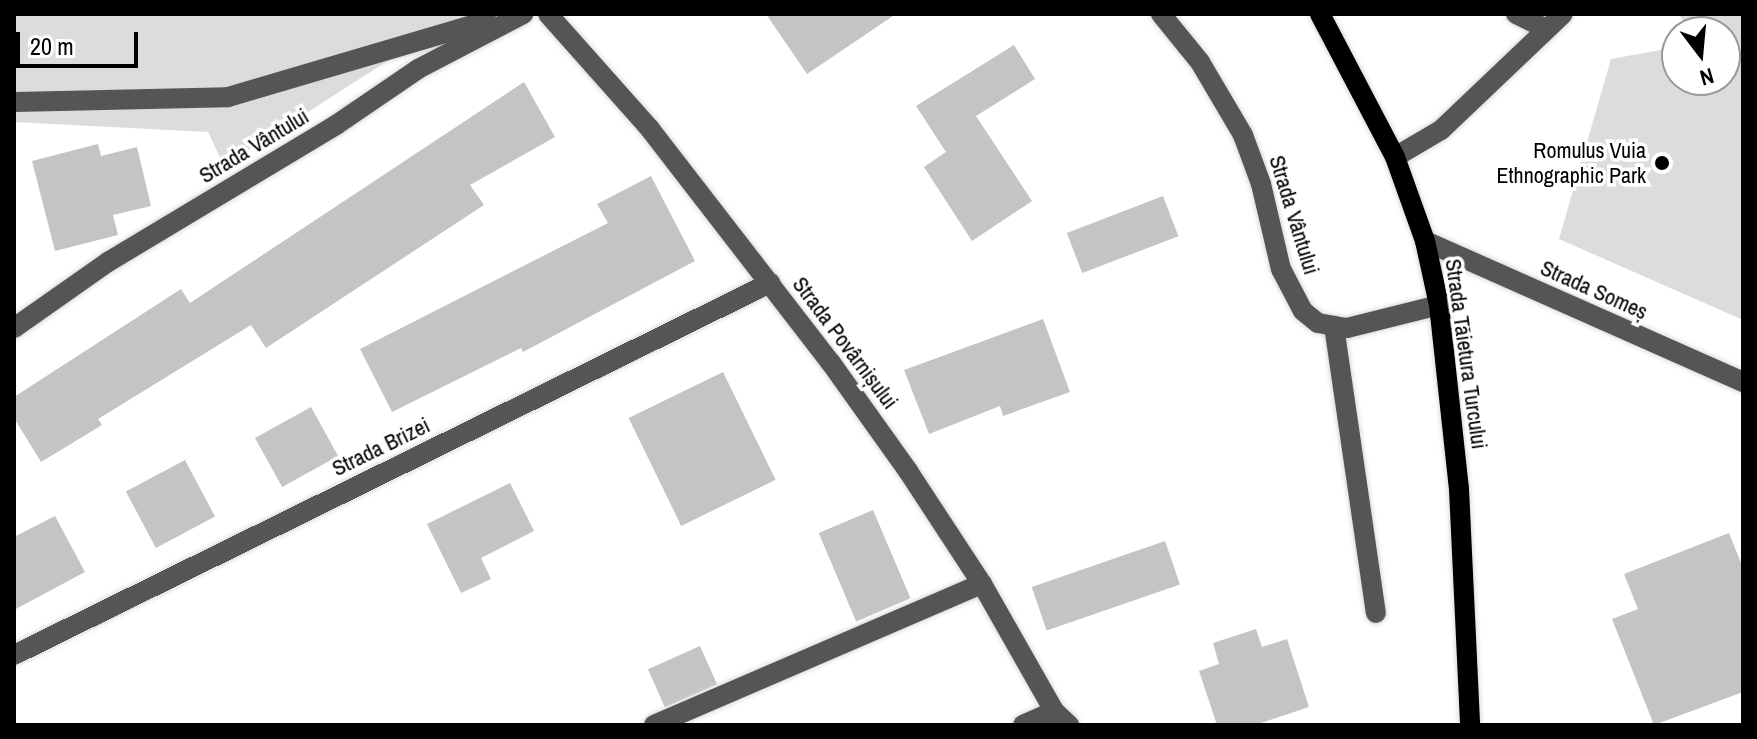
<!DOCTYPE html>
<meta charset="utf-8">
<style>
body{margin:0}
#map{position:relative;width:1757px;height:739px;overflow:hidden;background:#fff;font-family:"Archivo Narrow",sans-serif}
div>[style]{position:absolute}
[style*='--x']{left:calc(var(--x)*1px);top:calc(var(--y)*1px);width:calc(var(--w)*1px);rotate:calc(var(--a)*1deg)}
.green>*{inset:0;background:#dcdcdc}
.building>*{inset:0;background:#c4c4c4;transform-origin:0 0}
.roads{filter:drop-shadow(0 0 2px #dbdbdb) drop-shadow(0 0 2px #dbdbdb)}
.minor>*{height:20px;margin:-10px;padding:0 10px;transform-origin:10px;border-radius:10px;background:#555}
.major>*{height:20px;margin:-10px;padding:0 10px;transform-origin:10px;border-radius:10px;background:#000}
.dots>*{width:22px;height:22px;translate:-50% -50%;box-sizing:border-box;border:4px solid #fff;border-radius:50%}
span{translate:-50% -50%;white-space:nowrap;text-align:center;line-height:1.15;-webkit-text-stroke:7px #fff;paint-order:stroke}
.street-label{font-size:22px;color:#000}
.poi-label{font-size:22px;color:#000}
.right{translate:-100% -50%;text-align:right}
.frame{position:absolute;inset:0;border:16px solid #000;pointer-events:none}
.north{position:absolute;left:1661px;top:16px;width:80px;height:80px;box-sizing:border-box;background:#fff;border:2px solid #999;border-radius:50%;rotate:164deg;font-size:22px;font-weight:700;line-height:32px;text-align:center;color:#000}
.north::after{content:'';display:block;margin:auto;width:28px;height:36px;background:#000;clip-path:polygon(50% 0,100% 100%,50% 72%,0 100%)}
.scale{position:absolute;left:16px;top:32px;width:122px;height:36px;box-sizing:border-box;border:4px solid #000;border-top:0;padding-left:10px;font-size:24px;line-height:28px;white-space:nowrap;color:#000;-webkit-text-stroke:6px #fff;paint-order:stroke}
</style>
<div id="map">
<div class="green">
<i style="clip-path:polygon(14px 14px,495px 14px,445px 24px,224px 166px,208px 132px,14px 122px)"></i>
<i style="clip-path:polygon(1679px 14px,1743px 14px,1743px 320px,1559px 239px,1611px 59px,1677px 47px,1677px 80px,1725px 80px,1725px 32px,1689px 32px)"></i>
</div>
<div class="building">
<i style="clip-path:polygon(766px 14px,896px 14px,807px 74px)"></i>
<i style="clip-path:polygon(1014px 45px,1035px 79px,976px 116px,1032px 201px,972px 241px,924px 167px,946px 152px,916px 106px)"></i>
<i style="clip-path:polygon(524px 82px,555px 137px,470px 185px,484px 205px,266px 348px,251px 325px,98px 419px,102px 425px,41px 462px,14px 418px,14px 397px,181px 289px,190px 303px)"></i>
<i style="clip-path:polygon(98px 144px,101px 156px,137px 147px,151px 206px,113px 215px,118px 235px,55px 251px,32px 161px)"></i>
<i style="clip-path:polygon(651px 176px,695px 261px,523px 352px,521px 348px,392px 412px,360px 349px,608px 223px,597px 204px)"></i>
<i style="left:1163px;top:196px;width:43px;height:103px;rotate:69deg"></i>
<i style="clip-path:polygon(1043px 319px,1070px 392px,1003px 416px,1000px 406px,929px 434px,904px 370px)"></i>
<i style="left:723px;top:372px;width:120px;height:105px;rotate:64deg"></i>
<i style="left:311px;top:407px;width:56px;height:64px;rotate:61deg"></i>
<i style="left:185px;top:460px;width:64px;height:67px;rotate:62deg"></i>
<i style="clip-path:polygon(510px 483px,534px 531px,481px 558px,491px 579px,461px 593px,427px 524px)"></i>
<i style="left:873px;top:510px;width:96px;height:59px;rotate:67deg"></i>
<i style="clip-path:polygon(55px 516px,85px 572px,14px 610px,14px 537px)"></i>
<i style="clip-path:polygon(1729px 533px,1743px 568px,1743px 692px,1654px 725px,1612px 619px,1638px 609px,1624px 574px)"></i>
<i style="left:1165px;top:541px;width:46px;height:141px;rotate:71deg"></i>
<i style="clip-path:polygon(1256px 629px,1262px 647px,1287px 639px,1309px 707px,1255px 725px,1217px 725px,1199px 671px,1219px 664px,1213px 643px)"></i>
<i style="left:700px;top:646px;width:42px;height:57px;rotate:66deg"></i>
</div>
<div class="roads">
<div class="minor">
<i style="--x:548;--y:14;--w:154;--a:48.4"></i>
<i style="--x:650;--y:129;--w:296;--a:52.3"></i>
<i style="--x:831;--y:363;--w:133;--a:54.5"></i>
<i style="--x:908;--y:471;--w:135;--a:56.8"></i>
<i style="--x:982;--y:584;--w:146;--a:60.4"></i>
<i style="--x:1054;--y:711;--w:21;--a:43"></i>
<i style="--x:1161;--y:14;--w:62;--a:50.9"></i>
<i style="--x:1200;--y:62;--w:85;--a:59.5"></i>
<i style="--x:1243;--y:135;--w:52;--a:69.8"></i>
<i style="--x:1261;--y:184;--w:87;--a:76.8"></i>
<i style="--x:1281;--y:269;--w:47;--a:62.4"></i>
<i style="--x:1303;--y:311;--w:19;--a:39"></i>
<i style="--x:1318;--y:323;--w:29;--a:10"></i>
<i style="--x:1347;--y:328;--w:95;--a:-14"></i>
<i style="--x:1516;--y:14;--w:32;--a:26"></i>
<i style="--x:14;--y:102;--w:214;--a:-1.3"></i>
<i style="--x:228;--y:97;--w:270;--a:-16.4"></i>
<i style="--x:1395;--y:157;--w:53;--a:-30.4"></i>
<i style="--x:1441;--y:130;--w:168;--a:-43.6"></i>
<i style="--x:1425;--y:241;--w:348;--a:23.9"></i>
<i style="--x:1334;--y:326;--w:290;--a:81.7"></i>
<i style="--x:14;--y:328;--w:115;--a:-35.1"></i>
<i style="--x:108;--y:262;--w:266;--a:-31"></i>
<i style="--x:336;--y:125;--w:99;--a:-34.3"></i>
<i style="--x:418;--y:69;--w:119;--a:-27.6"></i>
<i style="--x:14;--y:655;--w:843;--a:-26.2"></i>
<i style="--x:654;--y:725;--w:357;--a:-23.3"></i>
<i style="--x:1023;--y:725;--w:34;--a:-24"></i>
</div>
<div class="major">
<i style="--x:1320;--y:14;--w:161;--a:62.3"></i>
<i style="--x:1395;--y:157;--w:89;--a:70.3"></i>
<i style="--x:1425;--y:241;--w:66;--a:77.7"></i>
<i style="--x:1439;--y:305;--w:185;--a:83.8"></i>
<i style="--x:1459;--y:489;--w:236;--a:87.3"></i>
</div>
</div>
<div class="dots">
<i style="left:1662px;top:163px;background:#000"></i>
</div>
<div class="street-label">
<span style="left:254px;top:146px;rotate:-31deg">Strada Vântului</span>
<span style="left:1294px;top:215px;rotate:73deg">Strada Vântului</span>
<span style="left:1594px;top:290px;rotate:24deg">Strada Someș</span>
<span style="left:845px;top:343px;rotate:53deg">Strada Povârnișului</span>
<span style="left:1466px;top:354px;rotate:82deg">Strada Tăietura Turcului</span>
<span style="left:381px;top:447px;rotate:-26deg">Strada Brizei</span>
</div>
<div class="poi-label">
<span class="right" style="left:1646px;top:163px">Romulus Vuia<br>Ethnographic Park</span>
</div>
<div class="frame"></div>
<div class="north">N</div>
<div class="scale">20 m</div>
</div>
